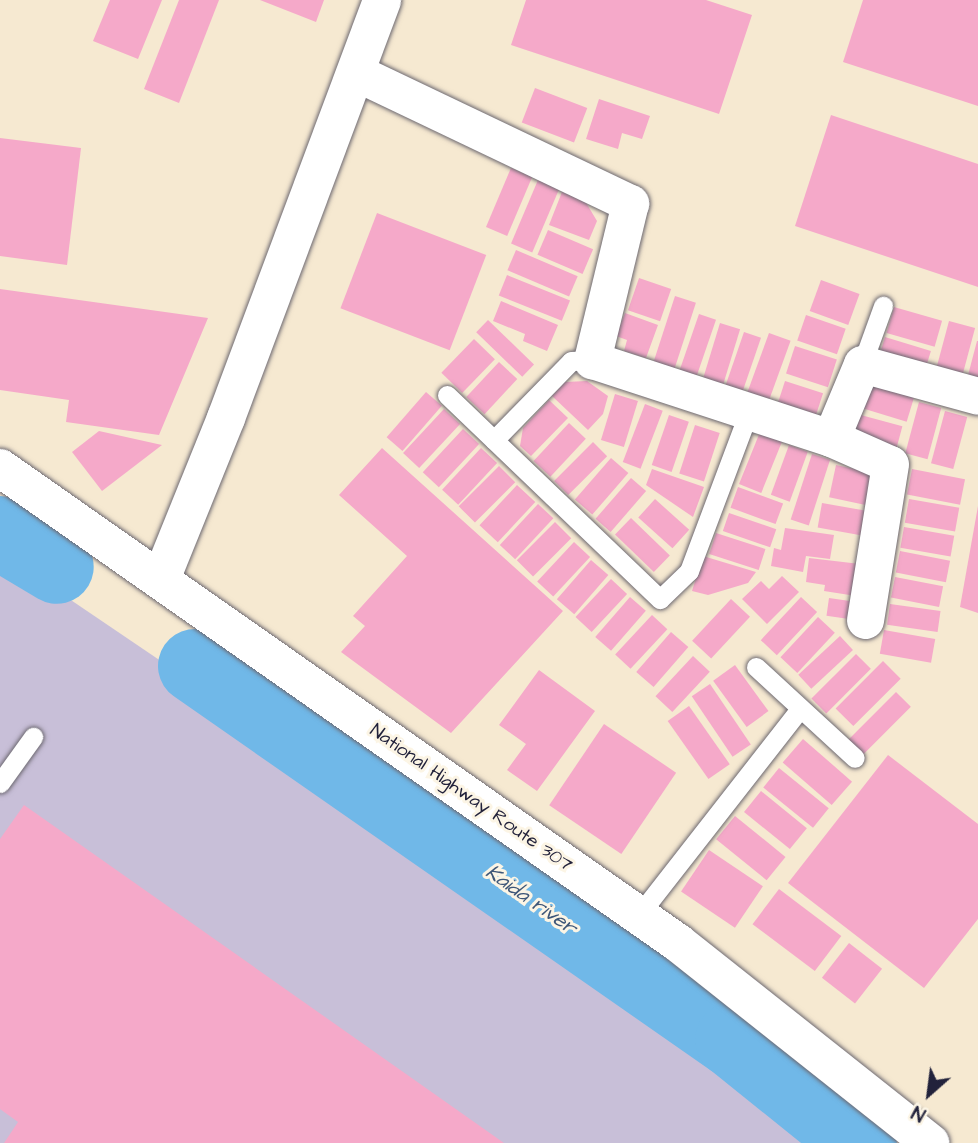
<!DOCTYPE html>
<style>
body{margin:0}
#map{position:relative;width:978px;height:1143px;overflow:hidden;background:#f6e9d1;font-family:"Architects Daughter",sans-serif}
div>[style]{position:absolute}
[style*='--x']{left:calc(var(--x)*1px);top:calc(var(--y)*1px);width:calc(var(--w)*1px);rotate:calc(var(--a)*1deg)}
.industrial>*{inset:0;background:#c8bfd8}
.river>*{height:74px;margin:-37px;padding:0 37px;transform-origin:37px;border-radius:37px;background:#70b8e8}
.building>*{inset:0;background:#f5a9c9;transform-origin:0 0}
.roads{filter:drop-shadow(0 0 2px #6c6870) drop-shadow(0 0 2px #6c6870)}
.service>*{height:19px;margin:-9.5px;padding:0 9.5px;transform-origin:9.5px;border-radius:9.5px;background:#fff}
.minor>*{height:37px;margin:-18.5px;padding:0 18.5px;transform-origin:18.5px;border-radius:18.5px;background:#fff}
.tertiary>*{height:38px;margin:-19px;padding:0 19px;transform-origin:19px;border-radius:19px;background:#fff}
.trunk>*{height:38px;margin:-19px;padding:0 19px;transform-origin:19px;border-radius:19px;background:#fff}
span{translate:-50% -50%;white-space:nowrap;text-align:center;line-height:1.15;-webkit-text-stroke:6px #fcf5e5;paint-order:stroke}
.street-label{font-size:19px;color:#22223b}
.water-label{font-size:21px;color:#3d5678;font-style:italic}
.north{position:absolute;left:894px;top:1059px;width:70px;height:70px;-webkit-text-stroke:5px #fcf5e5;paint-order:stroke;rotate:208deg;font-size:19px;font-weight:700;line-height:28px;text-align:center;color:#22223b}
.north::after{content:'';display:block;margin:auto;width:24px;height:32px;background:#22223b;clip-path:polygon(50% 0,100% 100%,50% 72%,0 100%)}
</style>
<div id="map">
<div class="industrial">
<i style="clip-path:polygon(0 552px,727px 1045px,848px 1143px,0 1143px)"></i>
</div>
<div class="river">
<i style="--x:0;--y:533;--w:66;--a:30.8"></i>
<i style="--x:195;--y:666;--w:654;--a:34.86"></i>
<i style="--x:732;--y:1040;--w:164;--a:38.8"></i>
</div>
<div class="building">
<i style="clip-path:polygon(110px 0,162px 0,138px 59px,93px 41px)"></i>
<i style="clip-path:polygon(179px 0,219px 0,179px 103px,144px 89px)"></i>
<i style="clip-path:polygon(260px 0,324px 0,316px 22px)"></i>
<i style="clip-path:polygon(526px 0,706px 0,752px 15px,719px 114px,511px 45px)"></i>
<i style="clip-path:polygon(863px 0,978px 0,978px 106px,843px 62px)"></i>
<i style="left:535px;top:88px;width:56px;height:37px;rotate:21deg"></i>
<i style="clip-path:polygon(599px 99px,650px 116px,642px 139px,622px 133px,618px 149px,586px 139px)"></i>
<i style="clip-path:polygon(831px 115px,978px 164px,978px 287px,795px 226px)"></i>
<i style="clip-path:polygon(0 138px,81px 148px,67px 265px,0 256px)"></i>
<i style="left:511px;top:168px;width:23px;height:64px;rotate:23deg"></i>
<i style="left:538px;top:180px;width:23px;height:69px;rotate:23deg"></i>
<i style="clip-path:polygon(562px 192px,585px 201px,597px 221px,589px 240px,549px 225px)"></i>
<i style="left:377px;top:213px;width:117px;height:102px;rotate:21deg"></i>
<i style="left:548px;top:230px;width:49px;height:27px;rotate:23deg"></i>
<i style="left:516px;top:250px;width:67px;height:22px;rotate:23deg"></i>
<i style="left:507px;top:275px;width:68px;height:22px;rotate:22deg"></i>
<i style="left:639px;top:278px;width:34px;height:34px;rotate:19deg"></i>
<i style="left:821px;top:280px;width:41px;height:33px;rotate:20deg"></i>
<i style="clip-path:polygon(0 289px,208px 318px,159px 435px,66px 422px,69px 400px,0 390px)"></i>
<i style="left:675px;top:296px;width:22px;height:69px;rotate:18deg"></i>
<i style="clip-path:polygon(501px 301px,558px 325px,547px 351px,523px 341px,525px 334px,493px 321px)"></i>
<i style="left:894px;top:307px;width:50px;height:27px;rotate:16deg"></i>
<i style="clip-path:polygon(625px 313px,658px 325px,646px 358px,624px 351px,627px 340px,616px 336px)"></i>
<i style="left:699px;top:314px;width:18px;height:60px;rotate:19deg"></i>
<i style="left:806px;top:315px;width:42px;height:27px;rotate:19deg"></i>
<i style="left:488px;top:320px;width:64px;height:17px;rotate:44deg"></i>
<i style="left:949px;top:321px;width:27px;height:54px;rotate:15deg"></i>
<i style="left:720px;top:323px;width:21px;height:60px;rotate:17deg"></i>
<i style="left:744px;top:332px;width:18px;height:59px;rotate:19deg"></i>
<i style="left:769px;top:333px;width:23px;height:65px;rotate:20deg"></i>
<i style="left:885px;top:337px;width:48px;height:21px;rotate:17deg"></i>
<i style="left:474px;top:339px;width:29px;height:47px;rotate:44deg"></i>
<i style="clip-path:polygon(977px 341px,978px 341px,978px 382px,967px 379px)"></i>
<i style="left:795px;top:346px;width:44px;height:29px;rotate:18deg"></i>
<i style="left:499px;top:362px;width:25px;height:48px;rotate:43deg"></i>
<i style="clip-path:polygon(587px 381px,608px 396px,603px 414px,588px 430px,552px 396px,565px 382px)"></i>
<i style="left:785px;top:381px;width:40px;height:27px;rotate:18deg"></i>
<i style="left:869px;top:384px;width:47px;height:25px;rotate:17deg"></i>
<i style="left:426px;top:392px;width:21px;height:60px;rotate:41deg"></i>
<i style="left:615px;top:394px;width:24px;height:48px;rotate:17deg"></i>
<i style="clip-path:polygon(549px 400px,568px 418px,531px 456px,520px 446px,523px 428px)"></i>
<i style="left:919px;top:402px;width:23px;height:53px;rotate:15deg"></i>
<i style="left:645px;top:404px;width:19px;height:62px;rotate:21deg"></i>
<i style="left:444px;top:409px;width:22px;height:60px;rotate:43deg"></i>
<i style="left:945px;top:411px;width:23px;height:54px;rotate:15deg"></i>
<i style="left:857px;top:414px;width:47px;height:24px;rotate:15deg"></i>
<i style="left:669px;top:415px;width:21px;height:53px;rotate:19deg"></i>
<i style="left:569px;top:423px;width:23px;height:52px;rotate:43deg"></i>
<i style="left:695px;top:425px;width:26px;height:51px;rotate:18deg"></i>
<i style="left:463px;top:429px;width:22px;height:59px;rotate:43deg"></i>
<i style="clip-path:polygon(99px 431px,162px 445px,102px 491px,72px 452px)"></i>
<i style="left:760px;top:432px;width:24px;height:56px;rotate:22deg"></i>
<i style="left:593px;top:442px;width:20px;height:55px;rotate:45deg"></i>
<i style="left:789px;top:445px;width:20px;height:53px;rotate:20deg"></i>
<i style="clip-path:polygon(382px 448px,563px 611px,451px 733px,341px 652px,365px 626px,353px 616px,407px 556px,339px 495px)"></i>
<i style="left:481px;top:448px;width:22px;height:57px;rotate:43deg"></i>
<i style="left:812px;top:454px;width:19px;height:69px;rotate:18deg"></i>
<i style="left:611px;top:458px;width:23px;height:55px;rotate:41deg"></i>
<i style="left:836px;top:465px;width:42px;height:33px;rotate:12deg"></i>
<i style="left:499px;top:466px;width:23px;height:57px;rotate:45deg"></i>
<i style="clip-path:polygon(652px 469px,704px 487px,693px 517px,646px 485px)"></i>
<i style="left:912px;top:469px;width:54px;height:26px;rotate:11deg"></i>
<i style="left:631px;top:478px;width:20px;height:54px;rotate:41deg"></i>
<i style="left:517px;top:485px;width:25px;height:55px;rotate:43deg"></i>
<i style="left:738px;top:487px;width:48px;height:22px;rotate:20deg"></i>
<i style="left:655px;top:499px;width:46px;height:25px;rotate:42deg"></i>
<i style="left:909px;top:499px;width:51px;height:24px;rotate:10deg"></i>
<i style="left:822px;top:503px;width:45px;height:25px;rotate:10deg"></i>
<i style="left:538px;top:504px;width:21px;height:56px;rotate:43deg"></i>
<i style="clip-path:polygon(978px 506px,978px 613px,960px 607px)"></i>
<i style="left:729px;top:513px;width:50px;height:19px;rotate:19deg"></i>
<i style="left:631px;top:518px;width:54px;height:23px;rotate:44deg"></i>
<i style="left:555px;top:522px;width:23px;height:54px;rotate:45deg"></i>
<i style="left:904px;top:527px;width:51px;height:21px;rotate:10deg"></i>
<i style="clip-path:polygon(785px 528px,834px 535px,830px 559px,806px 556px,803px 572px,771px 566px,774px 548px,781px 550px)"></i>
<i style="left:716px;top:533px;width:52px;height:22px;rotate:18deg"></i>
<i style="left:574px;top:542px;width:22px;height:54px;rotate:43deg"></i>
<i style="left:900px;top:551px;width:51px;height:22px;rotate:11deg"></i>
<i style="clip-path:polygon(703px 556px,756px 572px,748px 583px,708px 595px,692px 591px)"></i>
<i style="clip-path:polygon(809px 558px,860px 564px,856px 596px,824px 591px,825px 585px,806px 582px)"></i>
<i style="left:591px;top:560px;width:23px;height:52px;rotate:41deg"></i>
<i style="clip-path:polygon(782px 576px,799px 592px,767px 624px,742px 599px,761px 581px,769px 589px)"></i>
<i style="left:895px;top:577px;width:49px;height:21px;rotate:11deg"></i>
<i style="left:611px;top:579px;width:22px;height:52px;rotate:43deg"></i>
<i style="left:630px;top:597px;width:21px;height:53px;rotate:41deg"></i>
<i style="left:801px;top:597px;width:22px;height:59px;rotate:43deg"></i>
<i style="left:829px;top:598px;width:28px;height:18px;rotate:8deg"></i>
<i style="left:731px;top:599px;width:26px;height:57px;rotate:43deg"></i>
<i style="left:890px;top:604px;width:51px;height:21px;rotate:8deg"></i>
<i style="left:652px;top:615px;width:21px;height:54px;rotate:43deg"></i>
<i style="left:818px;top:617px;width:23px;height:55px;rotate:43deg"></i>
<i style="left:884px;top:630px;width:52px;height:24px;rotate:10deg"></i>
<i style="left:671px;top:632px;width:23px;height:53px;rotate:41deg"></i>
<i style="left:840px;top:636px;width:19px;height:57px;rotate:47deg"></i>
<i style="left:856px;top:654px;width:21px;height:63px;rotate:45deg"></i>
<i style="left:693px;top:656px;width:23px;height:55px;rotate:43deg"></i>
<i style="left:883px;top:661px;width:25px;height:67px;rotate:45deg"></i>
<i style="left:735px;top:665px;width:57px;height:27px;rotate:54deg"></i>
<i style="clip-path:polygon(539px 670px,595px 711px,537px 791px,507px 770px,526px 744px,499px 725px)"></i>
<i style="left:710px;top:684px;width:73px;height:22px;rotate:56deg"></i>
<i style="left:896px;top:692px;width:21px;height:67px;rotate:45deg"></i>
<i style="left:689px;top:706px;width:71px;height:26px;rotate:55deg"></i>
<i style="left:604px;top:724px;width:87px;height:98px;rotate:34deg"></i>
<i style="left:803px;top:739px;width:65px;height:31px;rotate:41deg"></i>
<i style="clip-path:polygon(888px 755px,978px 824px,978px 919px,924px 988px,788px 883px)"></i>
<i style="left:779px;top:768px;width:64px;height:25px;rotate:39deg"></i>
<i style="left:761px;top:791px;width:59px;height:27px;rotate:39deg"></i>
<i style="clip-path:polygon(24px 805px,504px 1143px,4px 1143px,18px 1122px,0 1109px,0 839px)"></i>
<i style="left:735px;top:816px;width:65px;height:30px;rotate:39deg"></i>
<i style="left:709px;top:850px;width:65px;height:50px;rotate:34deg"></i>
<i style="left:779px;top:889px;width:78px;height:44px;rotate:37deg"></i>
<i style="left:849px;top:943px;width:42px;height:44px;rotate:38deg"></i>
</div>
<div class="roads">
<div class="service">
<i style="--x:862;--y:364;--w:62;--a:-70.1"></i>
<i style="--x:447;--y:395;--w:295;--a:43.8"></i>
<i style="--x:660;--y:599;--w:40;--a:-44"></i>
<i style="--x:689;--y:571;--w:171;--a:-69.4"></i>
<i style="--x:494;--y:440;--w:110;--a:-45.7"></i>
<i style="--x:571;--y:361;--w:21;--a:-3"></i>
<i style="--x:756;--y:667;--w:134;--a:42.6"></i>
<i style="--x:0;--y:783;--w:57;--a:-54.3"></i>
<i style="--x:638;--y:916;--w:263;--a:-52"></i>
</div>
<div class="minor">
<i style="--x:355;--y:72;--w:305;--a:25.5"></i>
<i style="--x:630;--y:203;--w:162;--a:103.6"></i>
<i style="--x:592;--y:360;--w:251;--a:18.1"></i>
<i style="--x:831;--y:438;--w:64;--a:23.8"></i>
<i style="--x:890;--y:464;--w:158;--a:99.1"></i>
<i style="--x:831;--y:438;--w:80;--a:-67.3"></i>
<i style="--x:862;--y:364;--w:120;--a:15.4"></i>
</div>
<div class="tertiary">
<i style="--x:161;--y:579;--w:174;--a:-68"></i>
<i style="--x:226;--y:418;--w:446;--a:-69.5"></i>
</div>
<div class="trunk">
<i style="--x:0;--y:468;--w:828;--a:35.01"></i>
<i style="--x:678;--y:943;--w:322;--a:38.4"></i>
</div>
</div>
<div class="street-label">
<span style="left:471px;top:798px;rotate:35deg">National Highway Route 307</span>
</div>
<div class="water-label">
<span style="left:531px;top:900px;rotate:35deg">Kaida river</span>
</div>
<div class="north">N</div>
</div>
